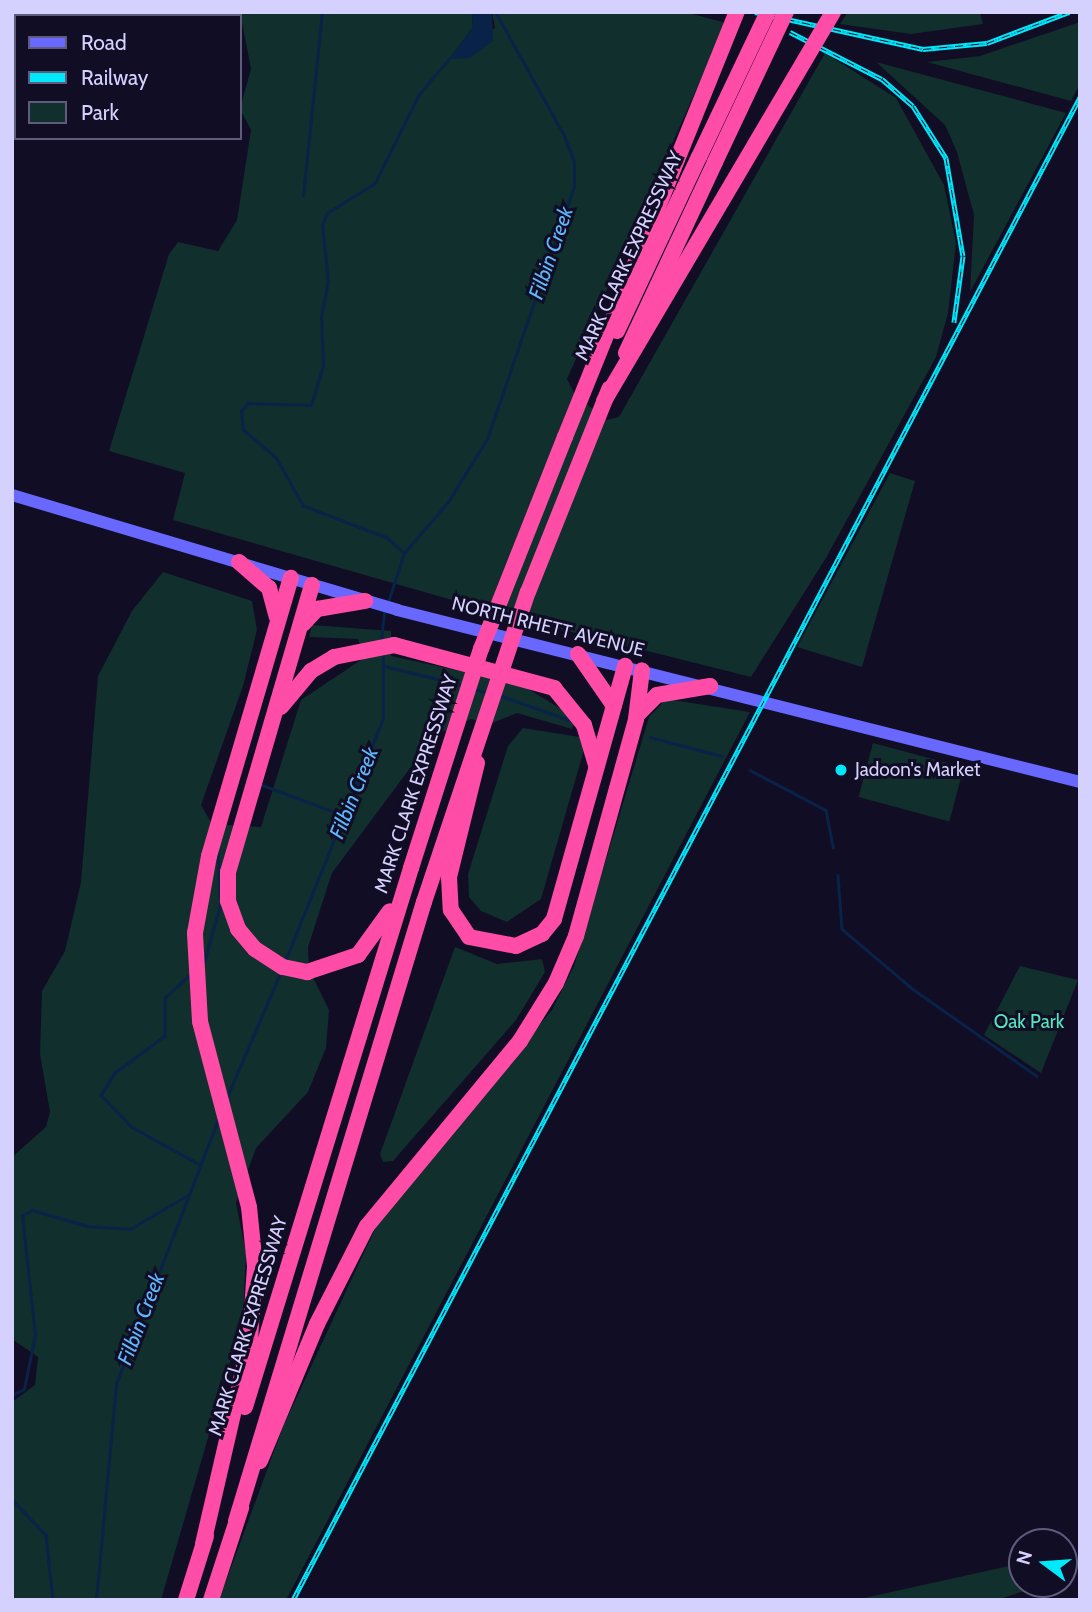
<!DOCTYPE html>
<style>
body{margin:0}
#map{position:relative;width:1092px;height:1612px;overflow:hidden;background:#110d25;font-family:Cabin,sans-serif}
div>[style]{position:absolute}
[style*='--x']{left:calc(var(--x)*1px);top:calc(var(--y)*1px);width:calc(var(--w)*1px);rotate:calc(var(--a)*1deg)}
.green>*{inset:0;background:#102f2d;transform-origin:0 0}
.water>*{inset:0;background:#092248}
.stream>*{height:2.5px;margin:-1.25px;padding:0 1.25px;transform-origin:1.25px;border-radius:1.25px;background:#092248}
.secondary>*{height:12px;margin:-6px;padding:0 6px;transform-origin:6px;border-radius:6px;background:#6868ff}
.highway>*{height:16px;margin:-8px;padding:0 8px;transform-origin:8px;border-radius:8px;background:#ff4ca6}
.rail>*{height:5px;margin-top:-2.5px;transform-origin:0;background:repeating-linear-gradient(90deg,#110d25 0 8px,#00e8fc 0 16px);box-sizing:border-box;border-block:2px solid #00e8fc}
.highway-bridge>*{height:16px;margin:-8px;padding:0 8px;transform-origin:8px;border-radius:8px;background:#ff4ca6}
.dots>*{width:19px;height:19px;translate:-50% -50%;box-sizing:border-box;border:4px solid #110d25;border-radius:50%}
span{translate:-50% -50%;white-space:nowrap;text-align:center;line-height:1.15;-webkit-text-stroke:6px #110d25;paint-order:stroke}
.street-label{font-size:19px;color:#d5d1ff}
.poi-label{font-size:19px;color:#d5d1ff}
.left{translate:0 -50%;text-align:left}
.park-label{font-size:19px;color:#56e6bf}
.water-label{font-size:21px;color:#5fb8ff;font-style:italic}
.frame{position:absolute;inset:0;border:14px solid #d5d1ff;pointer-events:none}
.legend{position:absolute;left:14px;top:14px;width:228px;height:126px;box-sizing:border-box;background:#110d25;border:2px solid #5f5b7c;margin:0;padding:9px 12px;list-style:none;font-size:21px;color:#d5d1ff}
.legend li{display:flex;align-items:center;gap:14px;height:35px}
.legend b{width:35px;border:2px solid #5f5b7c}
.north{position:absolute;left:1008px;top:1528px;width:70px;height:70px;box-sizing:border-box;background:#110d25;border:2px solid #5f5b7c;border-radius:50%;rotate:286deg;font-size:19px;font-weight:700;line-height:28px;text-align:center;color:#d5d1ff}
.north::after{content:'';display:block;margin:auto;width:24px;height:32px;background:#00e8fc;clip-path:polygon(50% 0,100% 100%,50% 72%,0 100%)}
</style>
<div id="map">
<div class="green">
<i style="clip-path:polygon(240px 12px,472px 12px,473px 27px,450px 58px,495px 28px,492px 12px,685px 12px,726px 23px,567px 379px,575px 395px,607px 420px,619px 417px,825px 53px,896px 98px,944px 185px,956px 243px,948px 313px,936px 357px,826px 558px,751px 677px,508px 616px,173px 520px,185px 473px,109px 451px,169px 254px,178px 242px,218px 251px,237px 220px,251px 130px,240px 109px,251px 69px)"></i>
<i style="clip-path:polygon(848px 12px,980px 12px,983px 24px,911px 34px,840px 24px)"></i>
<i style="clip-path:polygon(1080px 22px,1080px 84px,1071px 101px,927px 62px,980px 56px)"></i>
<i style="clip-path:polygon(876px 62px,1066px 113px,970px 292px,974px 215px,957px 152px,945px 125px)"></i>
<i style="clip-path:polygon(890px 473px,915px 481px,862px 667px,797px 647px)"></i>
<i style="clip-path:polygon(163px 572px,252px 601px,257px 630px,243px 686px,201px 805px,212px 824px,261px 827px,301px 700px,364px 658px,358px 639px,309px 637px,312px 625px,391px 631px,391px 656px,520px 684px,576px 718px,572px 729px,517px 713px,490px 724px,471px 719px,434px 736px,332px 873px,308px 947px,309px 969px,329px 1010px,326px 1048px,308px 1092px,256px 1148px,236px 1203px,246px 1253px,243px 1317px,161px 1600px,12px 1600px,12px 1402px,35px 1385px,38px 1357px,12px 1339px,12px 1157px,46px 1127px,50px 1112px,40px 1054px,42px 991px,65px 951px,81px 882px,98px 676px,132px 611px)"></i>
<i style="clip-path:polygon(666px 699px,750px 712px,286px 1600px,219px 1600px,283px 1427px,381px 1216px,552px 1010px,574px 966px,649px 717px)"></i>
<i style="clip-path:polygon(523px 728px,580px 737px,586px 743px,541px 899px,507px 922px,481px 911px,469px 897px,468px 874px,508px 746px)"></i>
<i style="left:873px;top:743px;width:94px;height:56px;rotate:15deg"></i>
<i style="clip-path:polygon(455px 947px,497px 964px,542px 959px,545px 972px,516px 1020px,393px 1161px,383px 1162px,380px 1154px)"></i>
<i style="clip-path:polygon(1020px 966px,1078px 980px,1041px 1073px,984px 1035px)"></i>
<i style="clip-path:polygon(1022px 1563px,1022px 1584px,1044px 1585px,996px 1600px,855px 1600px)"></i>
</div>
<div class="water">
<i style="clip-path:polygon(472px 12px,492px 12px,493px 41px,470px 58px,449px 59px,473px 27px)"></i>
</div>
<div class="stream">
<i style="--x:303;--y:196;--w:185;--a:-84.1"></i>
<i style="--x:404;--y:553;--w:23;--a:-139"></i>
<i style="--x:387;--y:538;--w:90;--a:-159.1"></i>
<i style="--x:303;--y:506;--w:55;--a:-119.4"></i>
<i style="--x:276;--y:458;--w:43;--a:-139.7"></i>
<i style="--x:243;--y:430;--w:19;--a:-96"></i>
<i style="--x:241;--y:411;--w:11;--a:-49"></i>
<i style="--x:248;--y:403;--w:63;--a:1.8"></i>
<i style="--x:311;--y:405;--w:41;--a:-72.9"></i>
<i style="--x:323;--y:366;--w:49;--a:-92.3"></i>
<i style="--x:321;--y:317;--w:36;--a:-79"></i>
<i style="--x:328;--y:282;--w:57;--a:-96"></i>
<i style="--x:322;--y:225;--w:13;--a:-67"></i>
<i style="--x:327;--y:213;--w:57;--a:-32"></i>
<i style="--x:375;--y:183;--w:99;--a:-63.7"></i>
<i style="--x:419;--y:94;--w:46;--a:-49.4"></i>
<i style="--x:388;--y:602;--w:52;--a:-71.9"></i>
<i style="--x:404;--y:553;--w:67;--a:-49.2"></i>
<i style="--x:448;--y:502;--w:74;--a:-58.2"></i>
<i style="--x:487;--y:439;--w:267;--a:-71"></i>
<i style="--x:574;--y:187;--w:25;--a:-90"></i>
<i style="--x:574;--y:162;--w:30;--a:-111"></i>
<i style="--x:563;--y:134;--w:140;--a:-119.1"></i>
<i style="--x:381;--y:641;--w:30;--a:-84"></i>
<i style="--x:384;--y:666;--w:80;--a:13.7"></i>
<i style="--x:475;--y:689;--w:15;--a:16"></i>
<i style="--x:499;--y:695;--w:77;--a:19.6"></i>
<i style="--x:650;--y:737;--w:74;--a:14.8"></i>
<i style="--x:750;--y:770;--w:86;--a:27.8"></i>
<i style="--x:826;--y:810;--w:38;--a:79"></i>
<i style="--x:262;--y:785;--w:90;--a:20.3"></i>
<i style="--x:218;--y:850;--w:46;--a:87.5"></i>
<i style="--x:838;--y:875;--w:54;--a:85.8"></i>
<i style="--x:842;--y:929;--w:93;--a:40.2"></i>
<i style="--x:913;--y:989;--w:151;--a:35.1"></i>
<i style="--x:285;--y:961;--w:262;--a:-68"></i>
<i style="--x:383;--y:718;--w:63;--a:-90"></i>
<i style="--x:204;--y:962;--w:62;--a:-74.2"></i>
<i style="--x:191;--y:974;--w:35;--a:137"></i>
<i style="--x:165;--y:998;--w:38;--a:90"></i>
<i style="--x:165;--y:1036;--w:62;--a:143.5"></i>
<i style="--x:115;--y:1073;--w:26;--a:122"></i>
<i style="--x:101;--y:1095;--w:45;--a:45.9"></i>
<i style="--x:132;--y:1127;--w:77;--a:28.9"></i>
<i style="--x:227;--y:1097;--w:137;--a:-66.8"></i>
<i style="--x:12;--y:1395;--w:13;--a:-27"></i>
<i style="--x:24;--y:1389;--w:55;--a:-78.5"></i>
<i style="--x:35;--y:1335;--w:120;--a:-96.2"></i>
<i style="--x:22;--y:1216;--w:12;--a:-31"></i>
<i style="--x:32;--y:1210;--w:57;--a:16.2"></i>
<i style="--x:87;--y:1226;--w:43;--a:4"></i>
<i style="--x:130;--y:1229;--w:67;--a:-30.4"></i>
<i style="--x:12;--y:1499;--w:50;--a:46.6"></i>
<i style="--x:46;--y:1535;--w:65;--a:83.9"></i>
<i style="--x:96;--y:1600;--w:217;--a:-84.7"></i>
<i style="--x:116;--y:1384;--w:284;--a:-68.9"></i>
</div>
<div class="secondary">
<i style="--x:12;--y:495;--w:402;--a:16.6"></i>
<i style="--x:397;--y:610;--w:704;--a:14.13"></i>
</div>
<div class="highway">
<i style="--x:617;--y:331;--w:192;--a:-64.8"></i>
<i style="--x:626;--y:353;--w:211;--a:-65"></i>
<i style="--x:565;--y:437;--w:458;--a:-68"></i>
<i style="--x:239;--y:562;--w:40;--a:41"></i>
<i style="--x:269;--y:588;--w:30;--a:75"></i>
<i style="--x:312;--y:585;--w:299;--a:106.3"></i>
<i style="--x:228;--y:872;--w:29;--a:90"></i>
<i style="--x:228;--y:901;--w:30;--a:70"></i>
<i style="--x:238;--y:929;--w:26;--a:50"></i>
<i style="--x:255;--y:949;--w:33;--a:33"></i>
<i style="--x:283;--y:967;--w:25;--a:12"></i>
<i style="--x:307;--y:972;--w:54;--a:-18.4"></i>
<i style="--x:358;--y:955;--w:54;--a:-54"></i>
<i style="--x:528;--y:592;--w:219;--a:-68.2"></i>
<i style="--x:303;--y:624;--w:21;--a:-47"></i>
<i style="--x:317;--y:609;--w:49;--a:-9.5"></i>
<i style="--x:578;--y:654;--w:63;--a:55.3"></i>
<i style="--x:281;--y:707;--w:47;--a:-50.2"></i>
<i style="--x:311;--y:671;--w:27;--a:-31"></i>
<i style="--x:334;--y:657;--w:61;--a:-11.3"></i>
<i style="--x:394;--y:645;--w:166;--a:15"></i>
<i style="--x:554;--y:688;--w:48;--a:51"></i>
<i style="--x:584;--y:725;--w:42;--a:73.3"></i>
<i style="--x:639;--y:713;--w:25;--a:-45"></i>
<i style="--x:657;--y:695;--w:54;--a:-9.6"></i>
<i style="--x:477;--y:763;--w:117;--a:103.8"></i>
<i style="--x:449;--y:877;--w:33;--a:87"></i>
<i style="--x:451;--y:910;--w:32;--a:56"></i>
<i style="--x:469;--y:937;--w:48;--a:10.8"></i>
<i style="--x:516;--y:946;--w:29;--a:-25"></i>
<i style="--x:542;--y:934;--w:19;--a:-51"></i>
<i style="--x:554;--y:919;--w:263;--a:-74.3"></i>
<i style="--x:245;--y:1407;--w:564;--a:-72.88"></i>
<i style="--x:260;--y:1461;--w:148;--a:-67.4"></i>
<i style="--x:317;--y:1324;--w:110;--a:-63"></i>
<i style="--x:367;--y:1226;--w:240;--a:-50.4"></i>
<i style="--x:520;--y:1041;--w:68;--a:-58.2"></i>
<i style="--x:556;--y:983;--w:51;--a:-66.9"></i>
<i style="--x:576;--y:936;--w:225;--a:-74.5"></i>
<i style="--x:636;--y:719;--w:49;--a:-83"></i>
<i style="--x:203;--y:1544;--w:209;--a:-77"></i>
<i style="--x:250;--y:1340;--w:74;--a:-86.1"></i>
<i style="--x:255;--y:1266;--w:59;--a:-95.8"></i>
<i style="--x:249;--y:1207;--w:192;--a:-104.8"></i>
<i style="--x:200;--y:1021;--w:88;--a:-93.3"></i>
<i style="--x:195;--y:933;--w:78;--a:-79.7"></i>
<i style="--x:209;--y:856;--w:290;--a:-73.6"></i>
<i style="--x:186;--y:1600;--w:67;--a:-72.6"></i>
<i style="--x:211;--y:1600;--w:97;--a:-71.9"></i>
</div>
<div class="rail">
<i style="--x:755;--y:12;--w:172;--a:12.4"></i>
<i style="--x:923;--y:49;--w:64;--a:-5.4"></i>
<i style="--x:987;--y:43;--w:88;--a:-20.7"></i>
<i style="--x:790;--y:32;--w:103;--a:27.1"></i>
<i style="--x:882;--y:79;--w:41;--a:41.1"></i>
<i style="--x:913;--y:106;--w:62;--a:57.6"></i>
<i style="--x:946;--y:158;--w:99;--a:80.2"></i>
<i style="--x:963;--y:256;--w:67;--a:97.8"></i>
<i style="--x:293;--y:1600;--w:1697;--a:-62.36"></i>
</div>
<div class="highway-bridge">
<i style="--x:699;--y:157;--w:161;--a:-64.6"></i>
<i style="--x:715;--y:162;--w:166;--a:-64.7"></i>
<i style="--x:604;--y:401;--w:451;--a:-59.5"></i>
<i style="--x:411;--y:868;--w:230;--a:-72.3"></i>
<i style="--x:481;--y:649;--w:228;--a:-68.4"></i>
<i style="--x:236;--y:1521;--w:647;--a:-73.11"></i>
<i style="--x:424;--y:902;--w:327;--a:-71.5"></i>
</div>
<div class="dots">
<i style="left:841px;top:770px;background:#00e8fc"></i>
</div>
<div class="street-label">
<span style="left:629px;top:256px;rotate:-65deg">MARK CLARK EXPRESSWAY</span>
<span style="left:548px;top:627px;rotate:14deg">NORTH RHETT AVENUE</span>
<span style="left:416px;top:784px;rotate:-72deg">MARK CLARK EXPRESSWAY</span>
<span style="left:248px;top:1326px;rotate:-73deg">MARK CLARK EXPRESSWAY</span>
</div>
<div class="poi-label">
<span class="left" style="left:855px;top:770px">Jadoon's Market</span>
</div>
<div class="park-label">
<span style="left:1029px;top:1022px">Oak Park</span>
</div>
<div class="water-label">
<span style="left:551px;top:253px;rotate:-71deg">Filbin Creek</span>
<span style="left:354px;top:793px;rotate:-68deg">Filbin Creek</span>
<span style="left:141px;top:1319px;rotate:-69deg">Filbin Creek</span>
</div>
<div class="frame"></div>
<ul class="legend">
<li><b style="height:9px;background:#6868ff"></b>Road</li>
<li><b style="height:9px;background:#00e8fc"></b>Railway</li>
<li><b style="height:19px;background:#102f2d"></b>Park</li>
</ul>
<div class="north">N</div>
</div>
